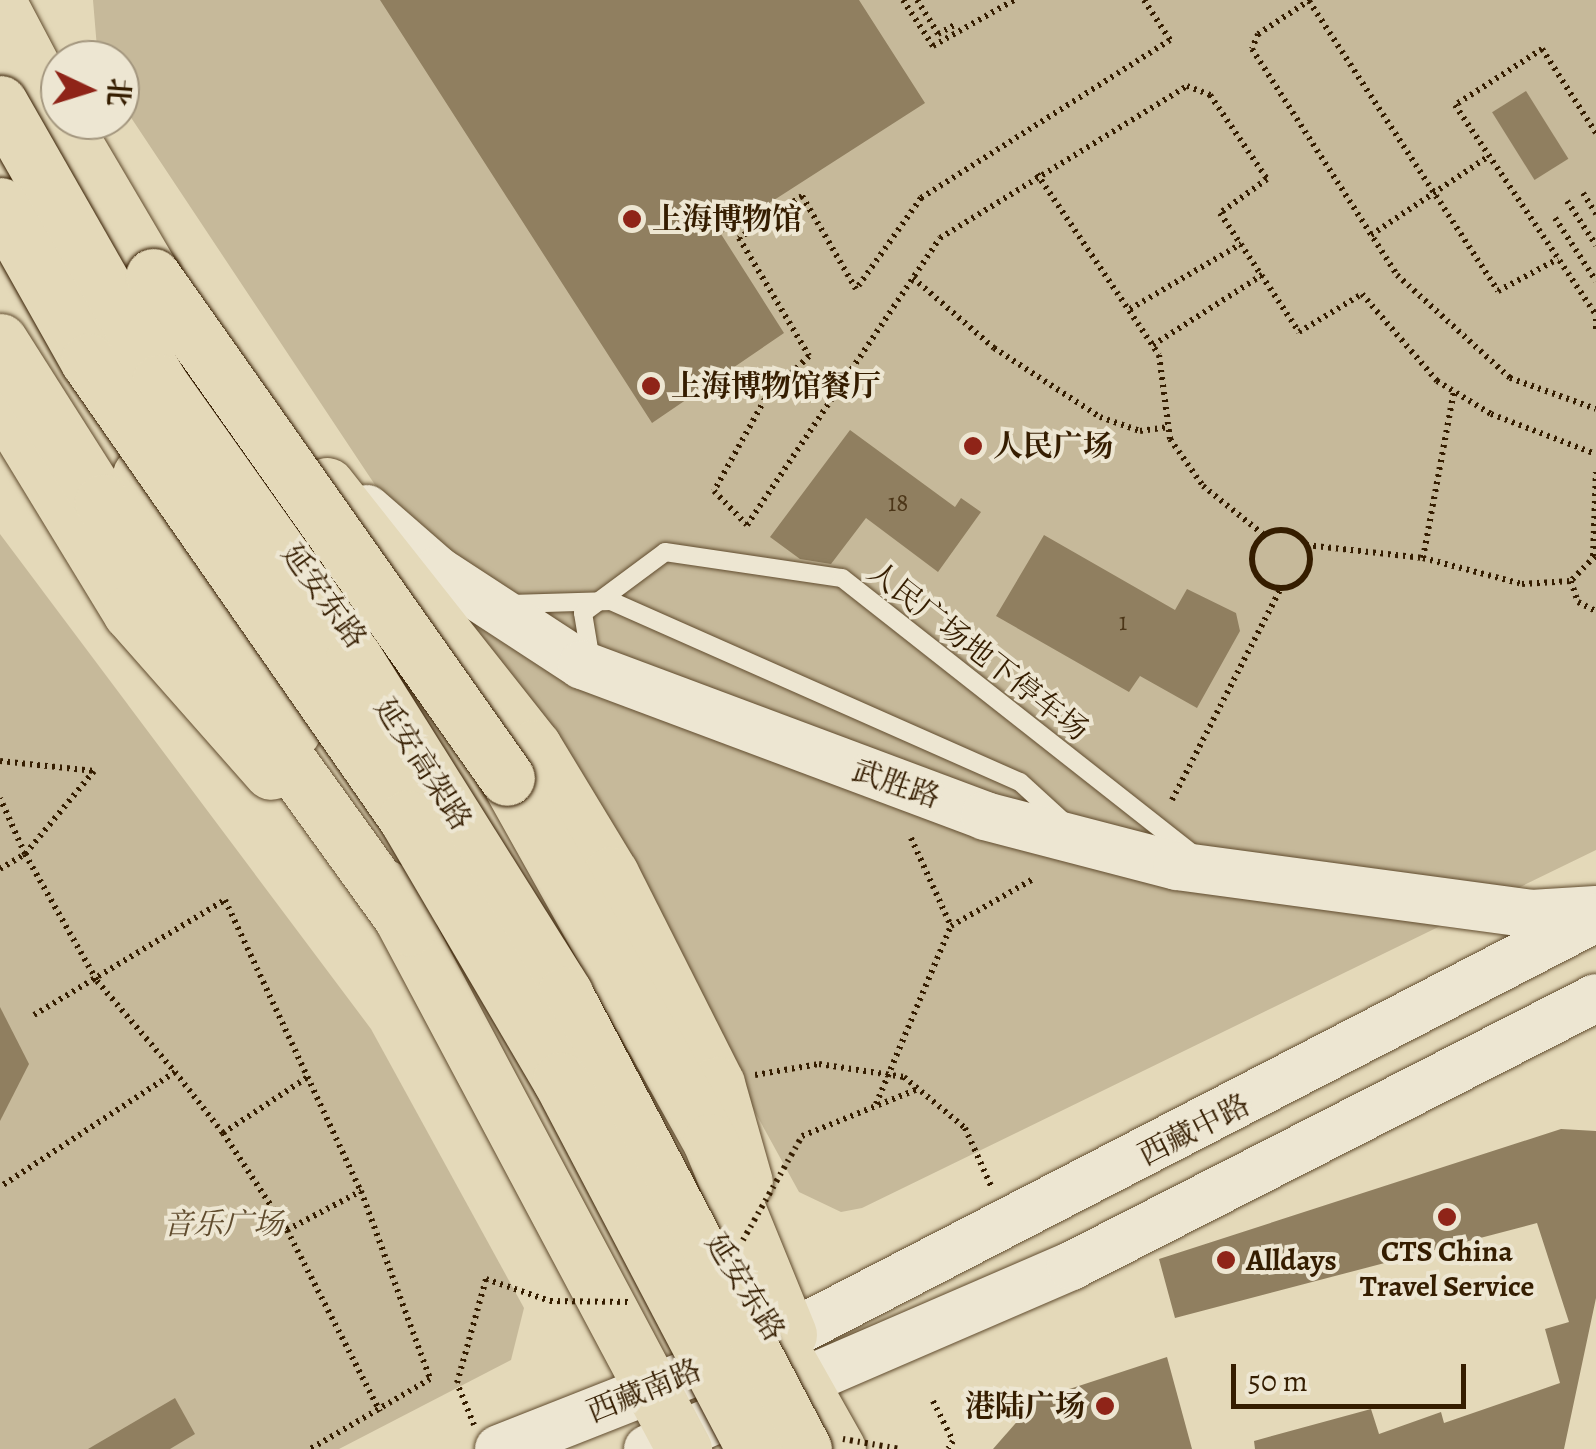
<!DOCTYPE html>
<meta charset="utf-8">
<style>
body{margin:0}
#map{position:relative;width:1596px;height:1449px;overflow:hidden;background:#e4d9b9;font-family:Alegreya,"Noto Serif SC",serif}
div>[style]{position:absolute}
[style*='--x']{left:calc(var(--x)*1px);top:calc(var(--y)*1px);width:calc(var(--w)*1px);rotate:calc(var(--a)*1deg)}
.green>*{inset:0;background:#c6b99a}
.building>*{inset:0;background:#907f60;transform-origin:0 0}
.path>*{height:6px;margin-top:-3px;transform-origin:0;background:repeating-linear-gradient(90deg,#351d00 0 2.5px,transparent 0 7.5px)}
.path>.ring{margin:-3px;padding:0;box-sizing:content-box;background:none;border:6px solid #351d00;border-radius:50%}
.roads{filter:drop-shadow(0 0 2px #614c2e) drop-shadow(0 0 2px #614c2e)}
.lane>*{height:18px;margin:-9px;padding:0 9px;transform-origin:9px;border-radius:9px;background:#ede6d2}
.secondary>*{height:48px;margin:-24px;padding:0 24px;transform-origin:24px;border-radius:24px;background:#ede6d2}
.primary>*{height:55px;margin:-27.5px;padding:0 27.5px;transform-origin:27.5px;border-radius:27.5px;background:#e4d9b9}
.highway>*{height:55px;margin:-27.5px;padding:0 27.5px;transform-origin:27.5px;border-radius:27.5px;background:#e4d9b9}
.path-bridge>*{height:6px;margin-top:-3px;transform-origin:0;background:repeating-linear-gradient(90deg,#351d00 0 2.5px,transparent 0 7.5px)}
.bridges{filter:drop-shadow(0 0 2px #351d00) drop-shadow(0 0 2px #351d00)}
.highway-bridge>*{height:55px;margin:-27.5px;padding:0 27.5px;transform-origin:27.5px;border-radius:27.5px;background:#e4d9b9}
.dots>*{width:28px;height:28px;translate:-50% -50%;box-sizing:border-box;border:5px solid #ede6d2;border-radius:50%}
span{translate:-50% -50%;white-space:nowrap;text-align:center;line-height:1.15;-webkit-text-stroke:8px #ede6d2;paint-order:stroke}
.number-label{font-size:25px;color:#4c3618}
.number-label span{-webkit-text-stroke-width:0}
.poi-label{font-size:30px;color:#351d00;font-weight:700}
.left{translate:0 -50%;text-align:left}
.right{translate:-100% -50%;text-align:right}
.street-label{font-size:30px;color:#351d00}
.park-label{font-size:30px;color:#604c2e;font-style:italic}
.north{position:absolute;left:40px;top:40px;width:100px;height:100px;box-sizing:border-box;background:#ede6d2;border:2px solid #a3967e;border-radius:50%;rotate:94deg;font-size:28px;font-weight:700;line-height:40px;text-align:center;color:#351d00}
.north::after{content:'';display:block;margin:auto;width:35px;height:45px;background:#8f2418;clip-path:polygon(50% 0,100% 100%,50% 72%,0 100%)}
.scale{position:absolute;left:1231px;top:1364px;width:235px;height:45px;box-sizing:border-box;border:5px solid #351d00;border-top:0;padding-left:12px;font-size:30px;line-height:35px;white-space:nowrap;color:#351d00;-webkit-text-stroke:8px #ede6d2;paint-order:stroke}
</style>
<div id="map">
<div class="green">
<i style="clip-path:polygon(93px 0,1596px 0,1596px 850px,862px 1208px,841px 1212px,799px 1192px,579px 792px,120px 101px,120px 60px,98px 60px)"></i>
<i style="clip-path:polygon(0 534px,371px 1029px,524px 1308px,511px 1360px,339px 1449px,0 1449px)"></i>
</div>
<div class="building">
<i style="clip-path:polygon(380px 0,859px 0,925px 103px,721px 234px,784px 333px,652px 423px)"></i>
<i style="left:1526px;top:91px;width:80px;height:40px;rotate:58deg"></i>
<i style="clip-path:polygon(850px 430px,955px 507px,961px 498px,981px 512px,938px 572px,866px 518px,831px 564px,800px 559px,770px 537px)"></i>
<i style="clip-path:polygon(1044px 535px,1175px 610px,1187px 589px,1236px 613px,1240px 631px,1197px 708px,1140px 676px,1129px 692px,996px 616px)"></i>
<i style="clip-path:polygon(0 1007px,29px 1064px,0 1121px)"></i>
<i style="clip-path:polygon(1561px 1129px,1596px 1131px,1596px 1298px,1564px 1449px,1255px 1449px,1254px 1441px,1371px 1409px,1379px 1434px,1441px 1412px,1444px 1423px,1560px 1383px,1545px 1329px,1569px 1322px,1537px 1223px,1175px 1318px,1159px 1259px)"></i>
<i style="clip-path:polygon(1167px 1357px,1192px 1449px,993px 1449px,1036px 1400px)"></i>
<i style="clip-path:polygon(175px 1398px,195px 1434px,170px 1449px,88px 1449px)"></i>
</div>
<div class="path">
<i style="--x:903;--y:0;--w:55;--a:56.9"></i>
<i style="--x:933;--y:46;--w:93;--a:-29.6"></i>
<i style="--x:917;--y:0;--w:40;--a:58"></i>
<i style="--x:938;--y:34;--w:18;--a:-29"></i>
<i style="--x:1144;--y:0;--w:48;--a:57"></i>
<i style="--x:1170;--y:40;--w:295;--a:147.6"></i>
<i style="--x:921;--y:198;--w:112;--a:125.5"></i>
<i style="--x:856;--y:289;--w:108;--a:-120.1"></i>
<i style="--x:802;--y:196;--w:76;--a:146.3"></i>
<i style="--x:739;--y:238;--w:137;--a:59.3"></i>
<i style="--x:809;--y:356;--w:62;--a:135.7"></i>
<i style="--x:765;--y:399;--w:105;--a:119"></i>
<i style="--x:714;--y:491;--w:47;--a:45.9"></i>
<i style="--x:747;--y:525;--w:346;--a:-56.1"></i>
<i style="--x:940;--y:238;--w:290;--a:-31.6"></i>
<i style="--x:1187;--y:86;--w:25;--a:21"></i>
<i style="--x:1210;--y:95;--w:102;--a:55.8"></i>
<i style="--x:1267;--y:179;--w:58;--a:144.1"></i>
<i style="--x:1220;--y:213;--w:143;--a:56.4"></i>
<i style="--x:1299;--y:332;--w:74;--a:-31.1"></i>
<i style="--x:1362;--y:294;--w:115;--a:49.2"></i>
<i style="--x:1437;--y:381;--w:63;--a:31.4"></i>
<i style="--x:1491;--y:414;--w:112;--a:20.9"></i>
<i style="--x:1310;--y:0;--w:62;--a:146.8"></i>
<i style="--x:1258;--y:34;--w:16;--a:112"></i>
<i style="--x:1252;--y:49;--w:269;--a:57.3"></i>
<i style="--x:1397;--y:275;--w:153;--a:42.3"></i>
<i style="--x:1510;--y:378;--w:91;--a:19.8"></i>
<i style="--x:1309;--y:1;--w:346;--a:56.9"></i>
<i style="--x:1498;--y:291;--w:68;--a:-28.1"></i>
<i style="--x:1596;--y:133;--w:100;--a:-122.7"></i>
<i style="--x:1542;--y:49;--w:103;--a:147.2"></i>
<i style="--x:1455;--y:105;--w:253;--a:56.1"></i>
<i style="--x:1037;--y:174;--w:218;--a:56"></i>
<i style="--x:1159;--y:355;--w:85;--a:82.5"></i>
<i style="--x:1170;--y:439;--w:57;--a:54.9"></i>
<i style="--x:1203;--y:486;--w:78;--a:38.8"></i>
<i style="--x:1583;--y:193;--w:25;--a:58"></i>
<i style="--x:1567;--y:201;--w:53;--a:56.6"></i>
<i style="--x:1555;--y:218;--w:75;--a:56.9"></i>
<i style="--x:1371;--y:235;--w:142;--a:-33.8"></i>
<i style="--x:913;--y:278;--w:107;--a:40.8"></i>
<i style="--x:994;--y:348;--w:126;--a:33.1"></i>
<i style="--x:1100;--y:417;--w:42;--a:19.3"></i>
<i style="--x:1140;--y:431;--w:27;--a:-8"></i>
<i style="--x:1130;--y:309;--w:129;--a:-30.4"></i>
<i style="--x:1596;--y:319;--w:10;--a:90"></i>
<i style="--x:1153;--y:345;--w:130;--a:-32.7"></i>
<i class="ring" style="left:1252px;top:530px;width:52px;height:52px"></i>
<i style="--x:1306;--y:545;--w:118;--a:6.3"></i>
<i style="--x:1423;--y:558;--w:102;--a:14.7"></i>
<i style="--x:1522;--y:584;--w:49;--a:-3.5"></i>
<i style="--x:1593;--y:556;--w:84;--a:-88"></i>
<i style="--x:1595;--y:556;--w:35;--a:134"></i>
<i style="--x:1571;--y:581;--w:22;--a:72"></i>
<i style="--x:1578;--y:602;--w:20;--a:27"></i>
<i style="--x:1423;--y:558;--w:170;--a:-79.5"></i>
<i style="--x:0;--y:761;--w:95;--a:6.1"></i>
<i style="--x:94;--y:771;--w:108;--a:129.7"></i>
<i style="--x:25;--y:854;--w:61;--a:-114.1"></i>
<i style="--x:1172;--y:800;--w:238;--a:-62.8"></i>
<i style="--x:911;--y:838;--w:97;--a:65.6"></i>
<i style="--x:0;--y:869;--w:29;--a:-31"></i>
<i style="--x:25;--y:854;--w:146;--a:60.4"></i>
<i style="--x:97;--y:981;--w:120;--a:49.4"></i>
<i style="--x:175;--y:1072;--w:209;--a:146.7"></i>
<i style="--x:34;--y:1015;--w:223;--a:-31.1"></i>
<i style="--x:225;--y:900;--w:321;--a:65"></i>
<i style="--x:361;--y:1191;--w:200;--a:69.8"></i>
<i style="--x:430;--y:1379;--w:139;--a:149.7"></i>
<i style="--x:175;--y:1072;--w:78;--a:51.8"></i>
<i style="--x:223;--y:1133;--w:102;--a:-33.4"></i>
<i style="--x:755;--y:1075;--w:65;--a:-9.8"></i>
<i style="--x:819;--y:1064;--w:86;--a:8.7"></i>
<i style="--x:904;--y:1077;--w:80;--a:39.9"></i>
<i style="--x:965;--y:1128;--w:66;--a:65.8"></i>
<i style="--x:876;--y:1104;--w:193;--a:-67.2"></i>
<i style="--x:951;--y:926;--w:95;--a:-29.8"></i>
<i style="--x:223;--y:1133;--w:116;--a:56.6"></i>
<i style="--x:287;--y:1230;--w:204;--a:62.9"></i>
<i style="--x:802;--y:1136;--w:127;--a:-22.1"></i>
<i style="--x:287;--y:1230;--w:84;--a:-27.8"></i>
<i style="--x:933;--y:1401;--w:45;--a:63.4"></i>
<i style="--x:953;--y:1441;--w:9;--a:122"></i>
<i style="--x:474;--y:1425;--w:45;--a:-112"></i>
<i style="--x:457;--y:1383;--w:108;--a:-74.4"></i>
</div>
<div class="roads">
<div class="lane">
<i style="--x:511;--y:604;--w:100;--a:-1.7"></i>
<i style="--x:611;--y:601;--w:447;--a:23.9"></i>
<i style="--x:1020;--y:782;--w:65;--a:42.5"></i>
<i style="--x:590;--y:655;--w:43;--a:-99.5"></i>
<i style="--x:583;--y:613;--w:102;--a:-36.6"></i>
<i style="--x:665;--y:552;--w:179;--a:8.4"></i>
<i style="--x:842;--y:578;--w:448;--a:38.2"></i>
</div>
<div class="secondary">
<i style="--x:367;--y:509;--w:94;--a:41.1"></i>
<i style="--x:438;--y:571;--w:172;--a:33.1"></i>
<i style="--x:582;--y:665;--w:430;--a:20.5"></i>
<i style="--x:985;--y:816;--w:198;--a:14.6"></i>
<i style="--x:1177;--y:866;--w:357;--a:7.7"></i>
<i style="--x:1531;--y:914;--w:65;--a:-3.5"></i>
<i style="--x:499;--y:1449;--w:312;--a:-21.5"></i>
<i style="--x:789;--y:1335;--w:908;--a:-27.33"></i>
<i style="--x:648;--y:1449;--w:461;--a:-23.4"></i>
<i style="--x:1071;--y:1266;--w:589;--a:-27.04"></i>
</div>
<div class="primary">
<i style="--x:0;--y:66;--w:87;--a:63.4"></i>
<i style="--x:0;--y:399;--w:250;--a:58.6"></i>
<i style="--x:130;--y:612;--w:213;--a:48.6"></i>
<i style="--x:140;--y:475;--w:298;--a:59.1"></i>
<i style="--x:327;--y:485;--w:334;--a:51.7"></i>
<i style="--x:534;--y:747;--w:149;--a:58.8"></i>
<i style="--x:611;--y:874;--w:235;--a:63.2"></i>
<i style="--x:717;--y:1084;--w:102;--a:74.1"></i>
<i style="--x:385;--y:887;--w:637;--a:61.99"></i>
<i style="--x:754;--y:1300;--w:171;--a:60.6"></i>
</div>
<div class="highway">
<i style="--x:0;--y:5;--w:129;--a:62.2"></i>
<i style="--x:61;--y:120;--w:181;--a:59.5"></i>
<i style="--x:0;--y:341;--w:191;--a:57.6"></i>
<i style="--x:102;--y:502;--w:525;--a:54.22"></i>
<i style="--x:507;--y:778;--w:416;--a:60.8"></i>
<i style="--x:710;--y:1141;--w:209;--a:67.8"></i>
</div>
</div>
<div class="path-bridge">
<i style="--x:743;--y:1240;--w:120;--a:-60.4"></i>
<i style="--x:486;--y:1279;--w:68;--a:19"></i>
<i style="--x:550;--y:1301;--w:80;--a:0.7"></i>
<i style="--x:843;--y:1439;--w:58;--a:10"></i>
</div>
<div class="bridges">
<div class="highway-bridge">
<i style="--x:0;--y:103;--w:321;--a:60.3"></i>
<i style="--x:159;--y:382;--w:337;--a:54.7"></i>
<i style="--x:354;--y:657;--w:398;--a:57.9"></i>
<i style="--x:565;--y:994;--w:514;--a:62.29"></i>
<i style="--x:0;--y:205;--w:179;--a:60.6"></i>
<i style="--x:88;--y:361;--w:557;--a:55.17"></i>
<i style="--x:406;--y:818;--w:304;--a:59.6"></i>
<i style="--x:560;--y:1080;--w:417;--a:62.3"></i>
<i style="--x:153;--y:276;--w:614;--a:54.81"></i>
</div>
</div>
<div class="dots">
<i style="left:632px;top:219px;background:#8f2418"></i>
<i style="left:651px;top:386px;background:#8f2418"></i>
<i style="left:973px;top:446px;background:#8f2418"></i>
<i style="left:1447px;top:1217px;background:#8f2418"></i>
<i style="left:1226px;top:1260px;background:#8f2418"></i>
<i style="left:1105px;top:1406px;background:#8f2418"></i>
</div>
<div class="number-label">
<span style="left:898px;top:503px">18</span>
<span style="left:1123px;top:622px">1</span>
</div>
<div class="poi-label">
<span class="left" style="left:652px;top:219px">上海博物馆</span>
<span class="left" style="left:671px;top:386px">上海博物馆餐厅</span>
<span class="left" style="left:993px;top:446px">人民广场</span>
<span style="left:1447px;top:1268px">CTS China<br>Travel Service</span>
<span class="left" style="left:1246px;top:1260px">Alldays</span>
<span class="right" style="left:1085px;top:1406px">港陆广场</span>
</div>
<div class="street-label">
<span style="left:324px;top:596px;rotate:54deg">延安东路</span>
<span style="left:978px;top:651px;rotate:38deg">人民广场地下停车场</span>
<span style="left:423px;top:764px;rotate:57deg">延安高架路</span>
<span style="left:896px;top:784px;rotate:19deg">武胜路</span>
<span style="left:1194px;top:1130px;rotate:-27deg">西藏中路</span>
<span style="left:745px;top:1287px;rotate:58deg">延安东路</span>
<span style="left:644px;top:1391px;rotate:-22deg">西藏南路</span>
</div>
<div class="park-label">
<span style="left:223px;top:1224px">音乐广场</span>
</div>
<div class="north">北</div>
<div class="scale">50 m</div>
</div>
